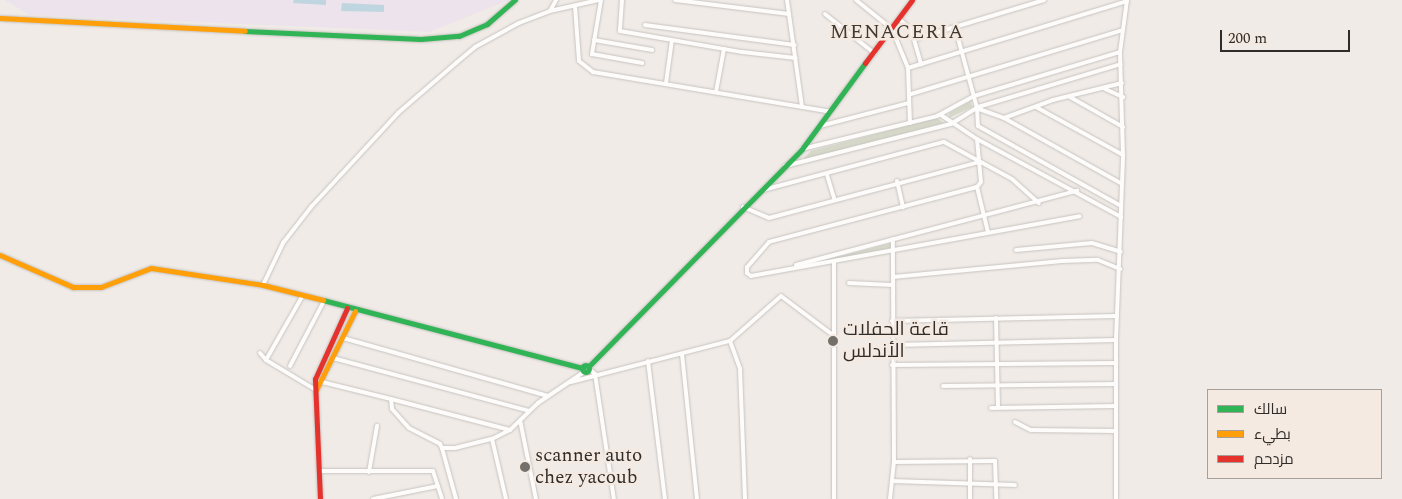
<!DOCTYPE html>
<meta charset="utf-8">
<style>
body{margin:0}
#map{position:relative;width:1402px;height:499px;overflow:hidden;background:#f0ebe6;font-family:Spectral,Cairo,serif}
div>[style]{position:absolute}
[style*='--x']{left:calc(var(--x)*1px);top:calc(var(--y)*1px);width:calc(var(--w)*1px);rotate:calc(var(--a)*1deg)}
.industrial>*{inset:0;background:#ede3ec}
.green>*{inset:0;background:#d6d9c9}
.water>*{inset:0;background:#bfd6e0}
.roads{filter:drop-shadow(0 0 1px #c7c3c0) drop-shadow(0 0 1px #c7c3c0)}
.street>*{height:4px;margin:-2px;padding:0 2px;transform-origin:2px;border-radius:2px;background:#fdfcfb}
.fast>*{height:5px;margin:-2.5px;padding:0 2.5px;transform-origin:2.5px;border-radius:2.5px;background:#30b455}
.fast>.ring{margin:-2.5px;padding:0;box-sizing:content-box;background:none;border:5px solid #30b455;border-radius:50%}
.slow>*{height:5px;margin:-2.5px;padding:0 2.5px;transform-origin:2.5px;border-radius:2.5px;background:#ff9f0a}
.jam>*{height:5px;margin:-2.5px;padding:0 2.5px;transform-origin:2.5px;border-radius:2.5px;background:#e5322d}
.dots>*{width:14px;height:14px;translate:-50% -50%;box-sizing:border-box;border:2px solid #f4eae2;border-radius:50%}
span{translate:-50% -50%;white-space:nowrap;text-align:center;line-height:1.15;-webkit-text-stroke:5px #f4eae2;paint-order:stroke}
.poi-label{font-size:19px;color:#302c29}
.left{translate:0 -50%;text-align:left}
.neighbourhood-label{font-size:20px;color:#413a33;letter-spacing:1px}
.legend{position:absolute;left:1207px;top:389px;width:175px;height:90px;box-sizing:border-box;background:#f4eae2;border:1px solid #a69e98;margin:0;padding:6px 9px;list-style:none;font-size:15px;color:#302c29}
.legend li{display:flex;align-items:center;gap:10px;height:25px}
.legend b{width:25px;border:1px solid #a69e98}
.scale{position:absolute;left:1220px;top:30px;width:130px;height:22px;box-sizing:border-box;border:2px solid #302c29;border-top:0;padding-left:6px;font-size:15px;line-height:18px;white-space:nowrap;color:#302c29;-webkit-text-stroke:4px #f4eae2;paint-order:stroke}
</style>
<div id="map">
<div class="industrial">
<i style="clip-path:polygon(5px 0,509px 0,429px 32px,29px 15px)"></i>
</div>
<div class="green">
<i style="clip-path:polygon(971px 101px,972px 107px,949px 118px,949px 113px)"></i>
<i style="clip-path:polygon(937px 118px,944px 123px,801px 161px,811px 151px)"></i>
<i style="clip-path:polygon(892px 243px,892px 248px,839px 258px,842px 256px)"></i>
</div>
<div class="water">
<i style="clip-path:polygon(294px 0,326px 0,326px 5px,293px 3px)"></i>
<i style="clip-path:polygon(342px 3px,384px 5px,384px 12px,341px 11px)"></i>
</div>
<div class="roads">
<div class="street">
<i style="--x:601;--y:0;--w:55;--a:99.5"></i>
<i style="--x:592;--y:54;--w:51;--a:10.2"></i>
<i style="--x:622;--y:0;--w:31;--a:94"></i>
<i style="--x:620;--y:31;--w:124;--a:9.8"></i>
<i style="--x:742;--y:52;--w:54;--a:6.3"></i>
<i style="--x:675;--y:0;--w:115;--a:7"></i>
<i style="--x:787;--y:0;--w:108;--a:82"></i>
<i style="--x:856;--y:0;--w:46;--a:38.9"></i>
<i style="--x:892;--y:29;--w:42;--a:67.7"></i>
<i style="--x:575;--y:6;--w:55;--a:85.8"></i>
<i style="--x:579;--y:61;--w:18;--a:38"></i>
<i style="--x:593;--y:72;--w:241;--a:9.5"></i>
<i style="--x:550;--y:11;--w:13;--a:-61"></i>
<i style="--x:825;--y:14;--w:63;--a:38.5"></i>
<i style="--x:899;--y:19;--w:16;--a:40"></i>
<i style="--x:911;--y:29;--w:37;--a:74"></i>
<i style="--x:645;--y:25;--w:151;--a:7.6"></i>
<i style="--x:955;--y:27;--w:84;--a:74.8"></i>
<i style="--x:977;--y:108;--w:18;--a:87"></i>
<i style="--x:978;--y:126;--w:164;--a:29.2"></i>
<i style="--x:915;--y:39;--w:135;--a:-16.8"></i>
<i style="--x:594;--y:40;--w:59;--a:9.8"></i>
<i style="--x:666;--y:83;--w:43;--a:-82.1"></i>
<i style="--x:1105;--y:89;--w:20;--a:24"></i>
<i style="--x:716;--y:92;--w:44;--a:-79.5"></i>
<i style="--x:911;--y:94;--w:221;--a:-16.8"></i>
<i style="--x:1070;--y:97;--w:61;--a:29.5"></i>
<i style="--x:1036;--y:107;--w:99;--a:28.9"></i>
<i style="--x:979;--y:109;--w:27;--a:20"></i>
<i style="--x:1004;--y:118;--w:135;--a:29.2"></i>
<i style="--x:941;--y:115;--w:43;--a:33.7"></i>
<i style="--x:977;--y:139;--w:164;--a:28.4"></i>
<i style="--x:1004;--y:118;--w:52;--a:-20.2"></i>
<i style="--x:1053;--y:100;--w:71;--a:-13.8"></i>
<i style="--x:910;--y:123;--w:55;--a:-92.1"></i>
<i style="--x:908;--y:68;--w:229;--a:-17"></i>
<i style="--x:820;--y:126;--w:91;--a:-14.6"></i>
<i style="--x:977;--y:139;--w:43;--a:84.7"></i>
<i style="--x:981;--y:182;--w:6;--a:129"></i>
<i style="--x:977;--y:187;--w:46;--a:76.3"></i>
<i style="--x:802;--y:149;--w:139;--a:-13.7"></i>
<i style="--x:937;--y:116;--w:42;--a:-28.4"></i>
<i style="--x:974;--y:96;--w:152;--a:-16.8"></i>
<i style="--x:785;--y:166;--w:171;--a:-14.2"></i>
<i style="--x:951;--y:124;--w:32;--a:-32"></i>
<i style="--x:978;--y:107;--w:149;--a:-16.7"></i>
<i style="--x:827;--y:175;--w:24;--a:73"></i>
<i style="--x:897;--y:181;--w:27;--a:77"></i>
<i style="--x:977;--y:187;--w:215;--a:165.2"></i>
<i style="--x:769;--y:242;--w:33;--a:131"></i>
<i style="--x:747;--y:267;--w:6;--a:90"></i>
<i style="--x:747;--y:273;--w:5;--a:37"></i>
<i style="--x:751;--y:276;--w:334;--a:-10.3"></i>
<i style="--x:763;--y:190;--w:187;--a:-14.9"></i>
<i style="--x:944;--y:142;--w:77;--a:28.6"></i>
<i style="--x:1012;--y:179;--w:36;--a:42"></i>
<i style="--x:743;--y:207;--w:28;--a:23"></i>
<i style="--x:769;--y:218;--w:217;--a:-14.9"></i>
<i style="--x:1016;--y:250;--w:76;--a:-5.3"></i>
<i style="--x:1092;--y:243;--w:30;--a:17"></i>
<i style="--x:834;--y:262;--w:237;--a:90"></i>
<i style="--x:796;--y:265;--w:291;--a:-14.8"></i>
<i style="--x:893;--y:277;--w:170;--a:-5.4"></i>
<i style="--x:1062;--y:261;--w:36;--a:-2"></i>
<i style="--x:1098;--y:260;--w:24;--a:22"></i>
<i style="--x:849;--y:283;--w:43;--a:2.7"></i>
<i style="--x:263;--y:285;--w:47;--a:-64.5"></i>
<i style="--x:283;--y:243;--w:46;--a:-52.1"></i>
<i style="--x:311;--y:207;--w:128;--a:-47.2"></i>
<i style="--x:398;--y:113;--w:77;--a:-40.8"></i>
<i style="--x:456;--y:63;--w:25;--a:-40"></i>
<i style="--x:475;--y:47;--w:50;--a:-28.6"></i>
<i style="--x:519;--y:23;--w:33;--a:-21"></i>
<i style="--x:550;--y:11;--w:50;--a:-12.7"></i>
<i style="--x:996;--y:318;--w:88;--a:88.7"></i>
<i style="--x:892;--y:321;--w:224;--a:-1.3"></i>
<i style="--x:343;--y:338;--w:213;--a:15.8"></i>
<i style="--x:730;--y:341;--w:30;--a:70"></i>
<i style="--x:740;--y:369;--w:130;--a:87.8"></i>
<i style="--x:893;--y:345;--w:223;--a:-1.3"></i>
<i style="--x:260;--y:353;--w:9;--a:49"></i>
<i style="--x:266;--y:360;--w:58;--a:31"></i>
<i style="--x:682;--y:354;--w:146;--a:84.1"></i>
<i style="--x:333;--y:358;--w:203;--a:15.1"></i>
<i style="--x:266;--y:360;--w:73;--a:-60.3"></i>
<i style="--x:648;--y:361;--w:139;--a:83"></i>
<i style="--x:892;--y:365;--w:224;--a:-0.5"></i>
<i style="--x:290;--y:366;--w:71;--a:-62.4"></i>
<i style="--x:589;--y:369;--w:8;--a:40"></i>
<i style="--x:595;--y:374;--w:126;--a:81.4"></i>
<i style="--x:322;--y:382;--w:71;--a:13.8"></i>
<i style="--x:391;--y:399;--w:10;--a:84"></i>
<i style="--x:392;--y:409;--w:25;--a:48"></i>
<i style="--x:409;--y:428;--w:35;--a:27"></i>
<i style="--x:440;--y:444;--w:4;--a:63"></i>
<i style="--x:442;--y:448;--w:13;--a:0"></i>
<i style="--x:455;--y:448;--w:38;--a:-14"></i>
<i style="--x:492;--y:439;--w:20;--a:-27"></i>
<i style="--x:510;--y:430;--w:39;--a:-44"></i>
<i style="--x:538;--y:403;--w:55;--a:-34"></i>
<i style="--x:571;--y:382;--w:164;--a:-14.5"></i>
<i style="--x:730;--y:341;--w:68;--a:-41.4"></i>
<i style="--x:781;--y:296;--w:66;--a:37"></i>
<i style="--x:943;--y:386;--w:173;--a:-0.7"></i>
<i style="--x:391;--y:399;--w:123;--a:14.6"></i>
<i style="--x:991;--y:408;--w:124;--a:-0.9"></i>
<i style="--x:520;--y:420;--w:81;--a:78.6"></i>
<i style="--x:1015;--y:422;--w:18;--a:27"></i>
<i style="--x:1031;--y:430;--w:84;--a:0.7"></i>
<i style="--x:492;--y:439;--w:62;--a:76.9"></i>
<i style="--x:442;--y:448;--w:53;--a:74.6"></i>
<i style="--x:894;--y:462;--w:101;--a:-0.6"></i>
<i style="--x:995;--y:461;--w:38;--a:88"></i>
<i style="--x:320;--y:471;--w:113;--a:0"></i>
<i style="--x:433;--y:471;--w:29;--a:72"></i>
<i style="--x:369;--y:472;--w:47;--a:-80.1"></i>
<i style="--x:892;--y:481;--w:123;--a:1.9"></i>
<i style="--x:373;--y:499;--w:66;--a:-11.3"></i>
<i style="--x:890;--y:499;--w:37;--a:-84"></i>
<i style="--x:894;--y:462;--w:223;--a:-90.3"></i>
<i style="--x:970;--y:499;--w:40;--a:-90"></i>
<i style="--x:1116;--y:499;--w:159;--a:-90"></i>
<i style="--x:1116;--y:340;--w:185;--a:-87.8"></i>
<i style="--x:1123;--y:155;--w:103;--a:-91.7"></i>
<i style="--x:1120;--y:52;--w:52;--a:-82.3"></i>
</div>
<div class="fast">
<i style="--x:245;--y:31;--w:176;--a:2.6"></i>
<i style="--x:421;--y:39;--w:38;--a:-5"></i>
<i style="--x:459;--y:36;--w:30;--a:-23"></i>
<i style="--x:487;--y:24;--w:37;--a:-41"></i>
<i style="--x:323;--y:300;--w:269;--a:14.7"></i>
<i class="ring" style="left:582.5px;top:365.5px;width:2px;height:2px"></i>
<i style="--x:588;--y:367;--w:305;--a:-45.5"></i>
<i style="--x:802;--y:149;--w:107;--a:-53.8"></i>
</div>
<div class="slow">
<i style="--x:0;--y:18;--w:245;--a:3"></i>
<i style="--x:0;--y:255;--w:80;--a:23.7"></i>
<i style="--x:73;--y:287;--w:28;--a:0"></i>
<i style="--x:101;--y:287;--w:53;--a:-20.8"></i>
<i style="--x:151;--y:268;--w:113;--a:8.6"></i>
<i style="--x:263;--y:285;--w:62;--a:14"></i>
<i style="--x:316;--y:390;--w:88;--a:-63.7"></i>
</div>
<div class="jam">
<i style="--x:865;--y:63;--w:79;--a:-53.3"></i>
<i style="--x:320;--y:499;--w:120;--a:-92.4"></i>
<i style="--x:315;--y:379;--w:78;--a:-65.7"></i>
</div>
</div>
<div class="dots">
<i style="left:833px;top:341px;background:#736f6b"></i>
<i style="left:525px;top:467px;background:#736f6b"></i>
</div>
<div class="poi-label">
<span class="left" style="left:843px;top:341px">قاعة الحفلات<br>الأندلس</span>
<span class="left" style="left:535px;top:467px">scanner auto<br>chez yacoub</span>
</div>
<div class="neighbourhood-label">
<span style="left:897px;top:32px">MENACERIA</span>
</div>
<ul class="legend">
<li><b style="height:6px;background:#30b455"></b>سالك</li>
<li><b style="height:6px;background:#ff9f0a"></b>بطيء</li>
<li><b style="height:6px;background:#e5322d"></b>مزدحم</li>
</ul>
<div class="scale">200 m</div>
</div>
